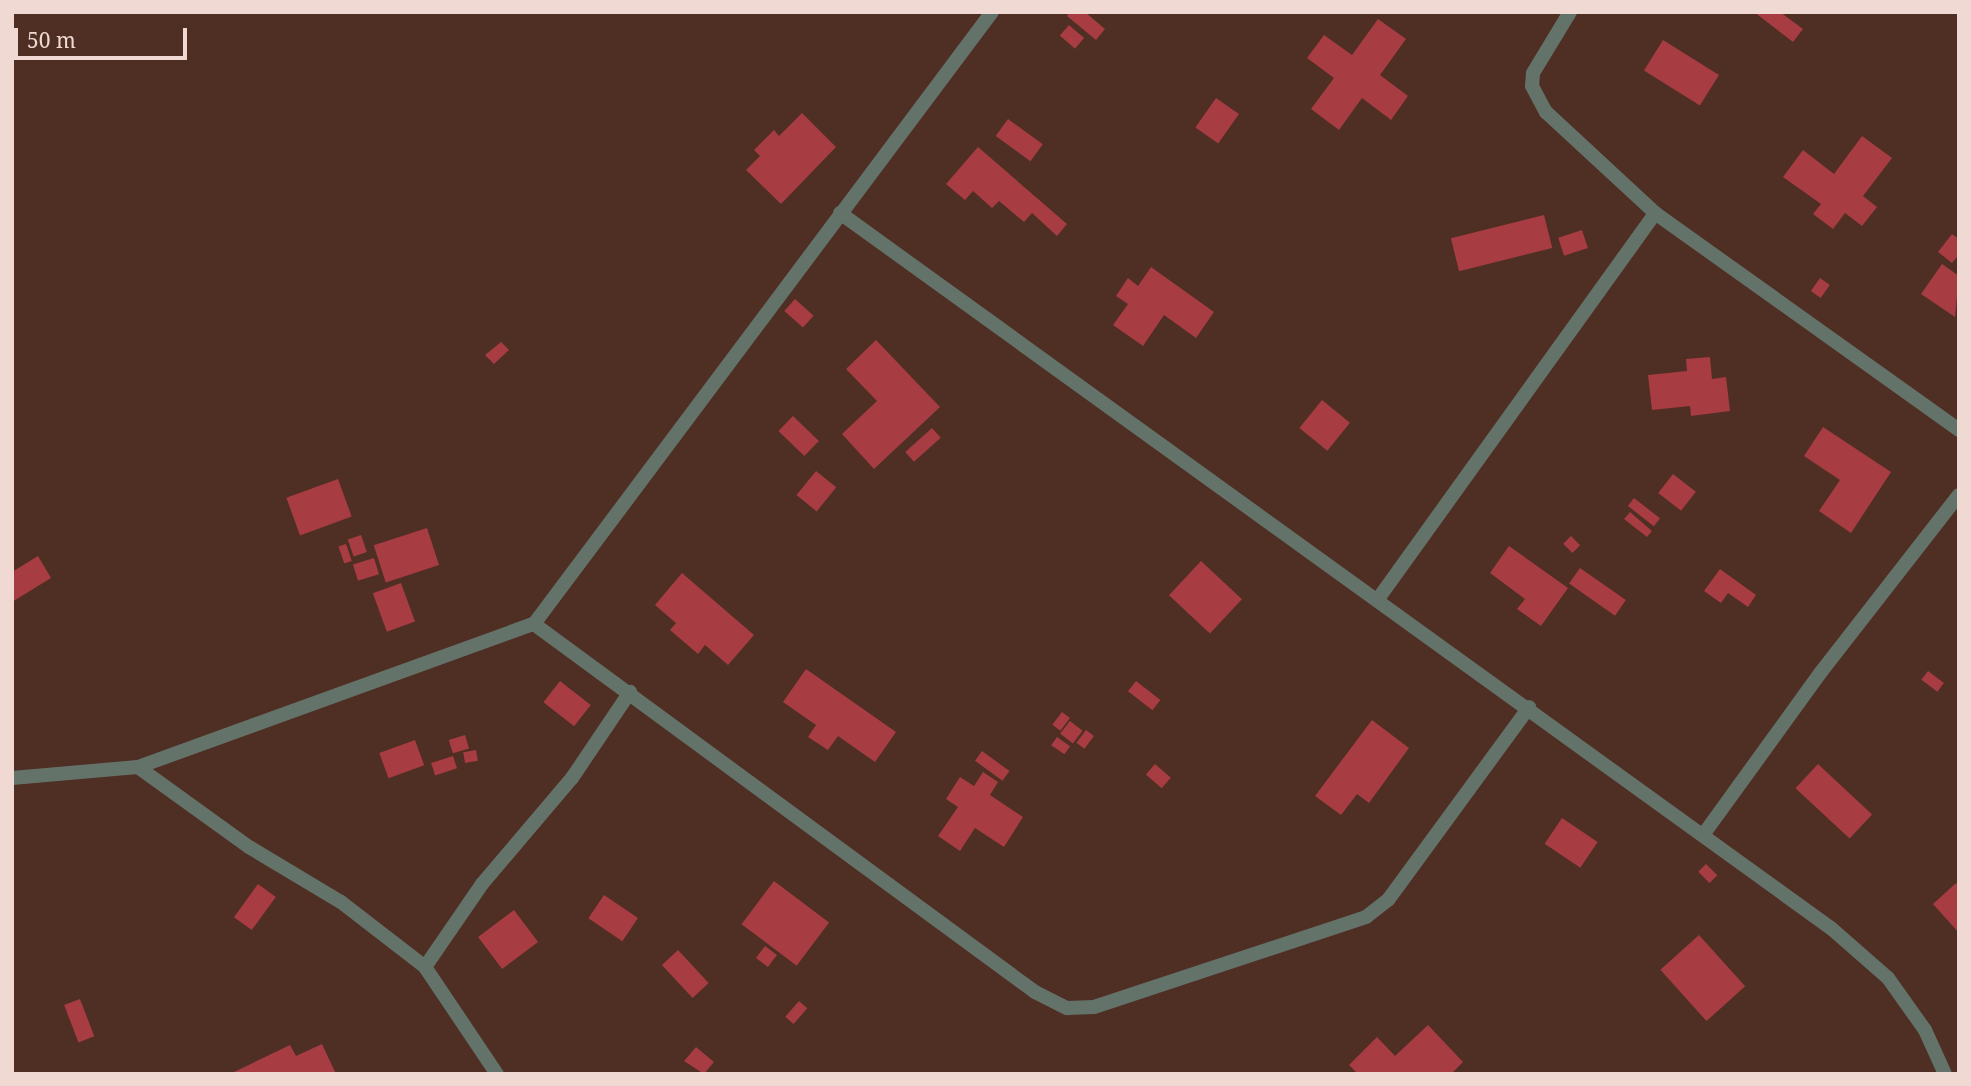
<!DOCTYPE html>
<style>
body{margin:0}
#map{position:relative;width:1971px;height:1086px;overflow:hidden;background:#4f2e23;font-family:"Noto Serif",serif}
div>[style]{position:absolute}
[style*='--x']{left:calc(var(--x)*1px);top:calc(var(--y)*1px);width:calc(var(--w)*1px);rotate:calc(var(--a)*1deg)}
.building>*{inset:0;background:#a73c42;transform-origin:0 0}
.street>*{height:14px;margin:-7px;padding:0 7px;transform-origin:7px;border-radius:7px;background:#64736a}
span{translate:-50% -50%;white-space:nowrap;text-align:center;line-height:1.15;-webkit-text-stroke:5px #4f2e23;paint-order:stroke}
.frame{position:absolute;inset:0;border:14px solid #efd9d2;pointer-events:none}
.scale{position:absolute;left:14px;top:28px;width:173px;height:32px;box-sizing:border-box;border:4px solid #efd9d2;border-top:0;padding-left:9px;font-size:21px;line-height:24px;white-space:nowrap;color:#efd9d2;-webkit-text-stroke:5px #4f2e23;paint-order:stroke}
</style>
<div id="map">
<div class="building">
<i style="clip-path:polygon(1070px 12px,1085px 12px,1105px 29px,1096px 40px,1067px 16px)"></i>
<i style="clip-path:polygon(1754px 12px,1780px 12px,1803px 29px,1793px 42px)"></i>
<i style="clip-path:polygon(1378px 19px,1406px 39px,1380px 75px,1408px 96px,1391px 120px,1362px 98px,1339px 130px,1311px 109px,1334px 78px,1307px 58px,1324px 35px,1352px 55px)"></i>
<i style="left:1069px;top:25px;width:20px;height:14px;rotate:41deg"></i>
<i style="left:1663px;top:40px;width:66px;height:36px;rotate:32deg"></i>
<i style="left:1216px;top:98px;width:28px;height:36px;rotate:35deg"></i>
<i style="clip-path:polygon(802px 113px,836px 147px,781px 204px,746px 170px,760px 156px,754px 150px,774px 130px,779px 136px)"></i>
<i style="left:1008px;top:119px;width:43px;height:21px;rotate:36deg"></i>
<i style="clip-path:polygon(1862px 136px,1892px 158px,1863px 196px,1877px 207px,1862px 226px,1845px 213px,1833px 229px,1813px 214px,1821px 204px,1783px 177px,1803px 150px,1834px 174px)"></i>
<i style="clip-path:polygon(978px 147px,1067px 224px,1057px 236px,1032px 213px,1024px 222px,999px 201px,992px 208px,973px 191px,965px 200px,946px 184px)"></i>
<i style="left:1544px;top:215px;width:34px;height:96px;rotate:76deg"></i>
<i style="left:1582px;top:230px;width:19px;height:25px;rotate:72deg"></i>
<i style="clip-path:polygon(1952px 234px,1959px 239px,1959px 255px,1952px 263px,1938px 252px)"></i>
<i style="clip-path:polygon(1942px 264px,1959px 276px,1955px 317px,1921px 294px)"></i>
<i style="clip-path:polygon(1151px 267px,1214px 312px,1196px 338px,1164px 315px,1143px 346px,1113px 325px,1128px 304px,1116px 296px,1128px 278px,1138px 286px)"></i>
<i style="left:1820px;top:278px;width:12px;height:16px;rotate:35deg"></i>
<i style="left:795px;top:299px;width:25px;height:16px;rotate:42deg"></i>
<i style="clip-path:polygon(876px 340px,940px 407px,874px 469px,842px 434px,877px 401px,846px 369px)"></i>
<i style="clip-path:polygon(501px 342px,509px 350px,494px 364px,485px 355px)"></i>
<i style="clip-path:polygon(1710px 357px,1712px 379px,1726px 377px,1730px 411px,1691px 416px,1690px 406px,1652px 410px,1648px 375px,1687px 371px,1686px 359px)"></i>
<i style="left:1322px;top:400px;width:36px;height:36px;rotate:39deg"></i>
<i style="left:793px;top:416px;width:36px;height:21px;rotate:44deg"></i>
<i style="clip-path:polygon(1823px 427px,1891px 472px,1851px 533px,1819px 511px,1840px 480px,1804px 456px)"></i>
<i style="left:932px;top:428px;width:13px;height:36px;rotate:48deg"></i>
<i style="left:816px;top:471px;width:26px;height:31px;rotate:39deg"></i>
<i style="left:1673px;top:474px;width:29px;height:24px;rotate:38deg"></i>
<i style="left:338px;top:479px;width:40px;height:55px;rotate:70deg"></i>
<i style="left:1634px;top:498px;width:33px;height:10px;rotate:38deg"></i>
<i style="clip-path:polygon(1630px 512px,1652px 531px,1647px 537px,1624px 519px)"></i>
<i style="left:427px;top:528px;width:39px;height:56px;rotate:72deg"></i>
<i style="left:361px;top:535px;width:18px;height:14px;rotate:71deg"></i>
<i style="left:1571px;top:536px;width:13px;height:11px;rotate:45deg"></i>
<i style="left:346px;top:544px;width:18px;height:8px;rotate:71deg"></i>
<i style="clip-path:polygon(1509px 546px,1568px 588px,1541px 626px,1517px 609px,1525px 599px,1490px 573px)"></i>
<i style="clip-path:polygon(38px 556px,51px 578px,12px 602px,12px 572px)"></i>
<i style="left:374px;top:558px;width:17px;height:22px;rotate:73deg"></i>
<i style="left:1201px;top:561px;width:56px;height:47px;rotate:43deg"></i>
<i style="left:1580px;top:568px;width:56px;height:19px;rotate:35deg"></i>
<i style="clip-path:polygon(1720px 569px,1756px 595px,1748px 607px,1728px 593px,1721px 603px,1704px 591px)"></i>
<i style="clip-path:polygon(682px 573px,754px 635px,728px 665px,705px 645px,698px 654px,670px 630px,676px 623px,655px 605px)"></i>
<i style="left:401px;top:583px;width:41px;height:30px;rotate:70deg"></i>
<i style="clip-path:polygon(806px 669px,896px 732px,875px 762px,838px 736px,828px 750px,808px 737px,816px 725px,783px 702px)"></i>
<i style="left:1928px;top:671px;width:20px;height:11px;rotate:37deg"></i>
<i style="left:560px;top:681px;width:39px;height:27px;rotate:38deg"></i>
<i style="left:1136px;top:681px;width:31px;height:13px;rotate:38deg"></i>
<i style="left:1062px;top:712px;width:10px;height:16px;rotate:37deg"></i>
<i style="clip-path:polygon(1372px 720px,1409px 748px,1369px 803px,1357px 794px,1341px 815px,1315px 796px)"></i>
<i style="left:1070px;top:721px;width:16px;height:16px;rotate:38deg"></i>
<i style="left:1086px;top:730px;width:10px;height:16px;rotate:37deg"></i>
<i style="left:465px;top:735px;width:14px;height:17px;rotate:73deg"></i>
<i style="left:1057px;top:737px;width:16px;height:10px;rotate:35deg"></i>
<i style="left:415px;top:740px;width:27px;height:38px;rotate:70deg"></i>
<i style="left:476px;top:750px;width:11px;height:13px;rotate:80deg"></i>
<i style="left:982px;top:751px;width:34px;height:12px;rotate:36deg"></i>
<i style="left:453px;top:756px;width:13px;height:23px;rotate:72deg"></i>
<i style="left:1155px;top:764px;width:21px;height:14px;rotate:41deg"></i>
<i style="left:1818px;top:764px;width:74px;height:33px;rotate:43deg"></i>
<i style="clip-path:polygon(983px 772px,998px 782px,990px 795px,1023px 817px,1004px 847px,975px 828px,960px 851px,938px 836px,958px 807px,946px 799px,960px 777px,974px 786px)"></i>
<i style="left:1562px;top:818px;width:43px;height:31px;rotate:34deg"></i>
<i style="left:1706px;top:864px;width:16px;height:11px;rotate:45deg"></i>
<i style="left:774px;top:881px;width:69px;height:54px;rotate:37deg"></i>
<i style="clip-path:polygon(1956px 883px,1959px 887px,1959px 933px,1933px 904px)"></i>
<i style="left:258px;top:884px;width:22px;height:41px;rotate:36deg"></i>
<i style="left:604px;top:895px;width:41px;height:28px;rotate:34deg"></i>
<i style="left:514px;top:910px;width:40px;height:45px;rotate:53deg"></i>
<i style="left:1699px;top:935px;width:69px;height:52px;rotate:48deg"></i>
<i style="left:765px;top:946px;width:15px;height:15px;rotate:37deg"></i>
<i style="left:678px;top:950px;width:45px;height:22px;rotate:47deg"></i>
<i style="left:80px;top:999px;width:40px;height:17px;rotate:69deg"></i>
<i style="left:799px;top:1001px;width:11px;height:21px;rotate:41deg"></i>
<i style="clip-path:polygon(1428px 1025px,1463px 1062px,1451px 1074px,1358px 1074px,1349px 1065px,1377px 1037px,1395px 1056px)"></i>
<i style="clip-path:polygon(322px 1044px,336px 1074px,234px 1072px,290px 1045px,296px 1056px)"></i>
<i style="clip-path:polygon(696px 1047px,714px 1062px,704px 1074px,684px 1061px)"></i>
</div>
<div class="street">
<i style="--x:992;--y:12;--w:764;--a:126.81"></i>
<i style="--x:534;--y:624;--w:622;--a:36.3"></i>
<i style="--x:1035;--y:992;--w:36;--a:27"></i>
<i style="--x:1067;--y:1008;--w:27;--a:-2"></i>
<i style="--x:1094;--y:1007;--w:287;--a:-18.3"></i>
<i style="--x:1366;--y:917;--w:28;--a:-38"></i>
<i style="--x:1388;--y:900;--w:239;--a:-53.8"></i>
<i style="--x:1570;--y:12;--w:71;--a:121.2"></i>
<i style="--x:1533;--y:73;--w:13;--a:94"></i>
<i style="--x:1532;--y:86;--w:30;--a:62"></i>
<i style="--x:1546;--y:112;--w:149;--a:42.8"></i>
<i style="--x:1655;--y:213;--w:374;--a:35.5"></i>
<i style="--x:840;--y:213;--w:1223;--a:35.82"></i>
<i style="--x:1832;--y:929;--w:74;--a:41.2"></i>
<i style="--x:1888;--y:978;--w:64;--a:54.6"></i>
<i style="--x:1925;--y:1030;--w:48;--a:65.6"></i>
<i style="--x:1378;--y:599;--w:475;--a:-54.3"></i>
<i style="--x:138;--y:767;--w:137;--a:35.8"></i>
<i style="--x:249;--y:847;--w:107;--a:30.9"></i>
<i style="--x:341;--y:902;--w:106;--a:37.7"></i>
<i style="--x:425;--y:967;--w:129;--a:56.1"></i>
<i style="--x:12;--y:778;--w:126;--a:-5"></i>
<i style="--x:138;--y:767;--w:421;--a:-19.9"></i>
<i style="--x:1703;--y:835;--w:201;--a:-54.1"></i>
<i style="--x:1821;--y:672;--w:224;--a:-52.1"></i>
<i style="--x:425;--y:967;--w:101;--a:-55.5"></i>
<i style="--x:482;--y:884;--w:139;--a:-49.7"></i>
<i style="--x:572;--y:778;--w:104;--a:-56"></i>
</div>
<div class="frame"></div>
<div class="scale">50 m</div>
</div>
